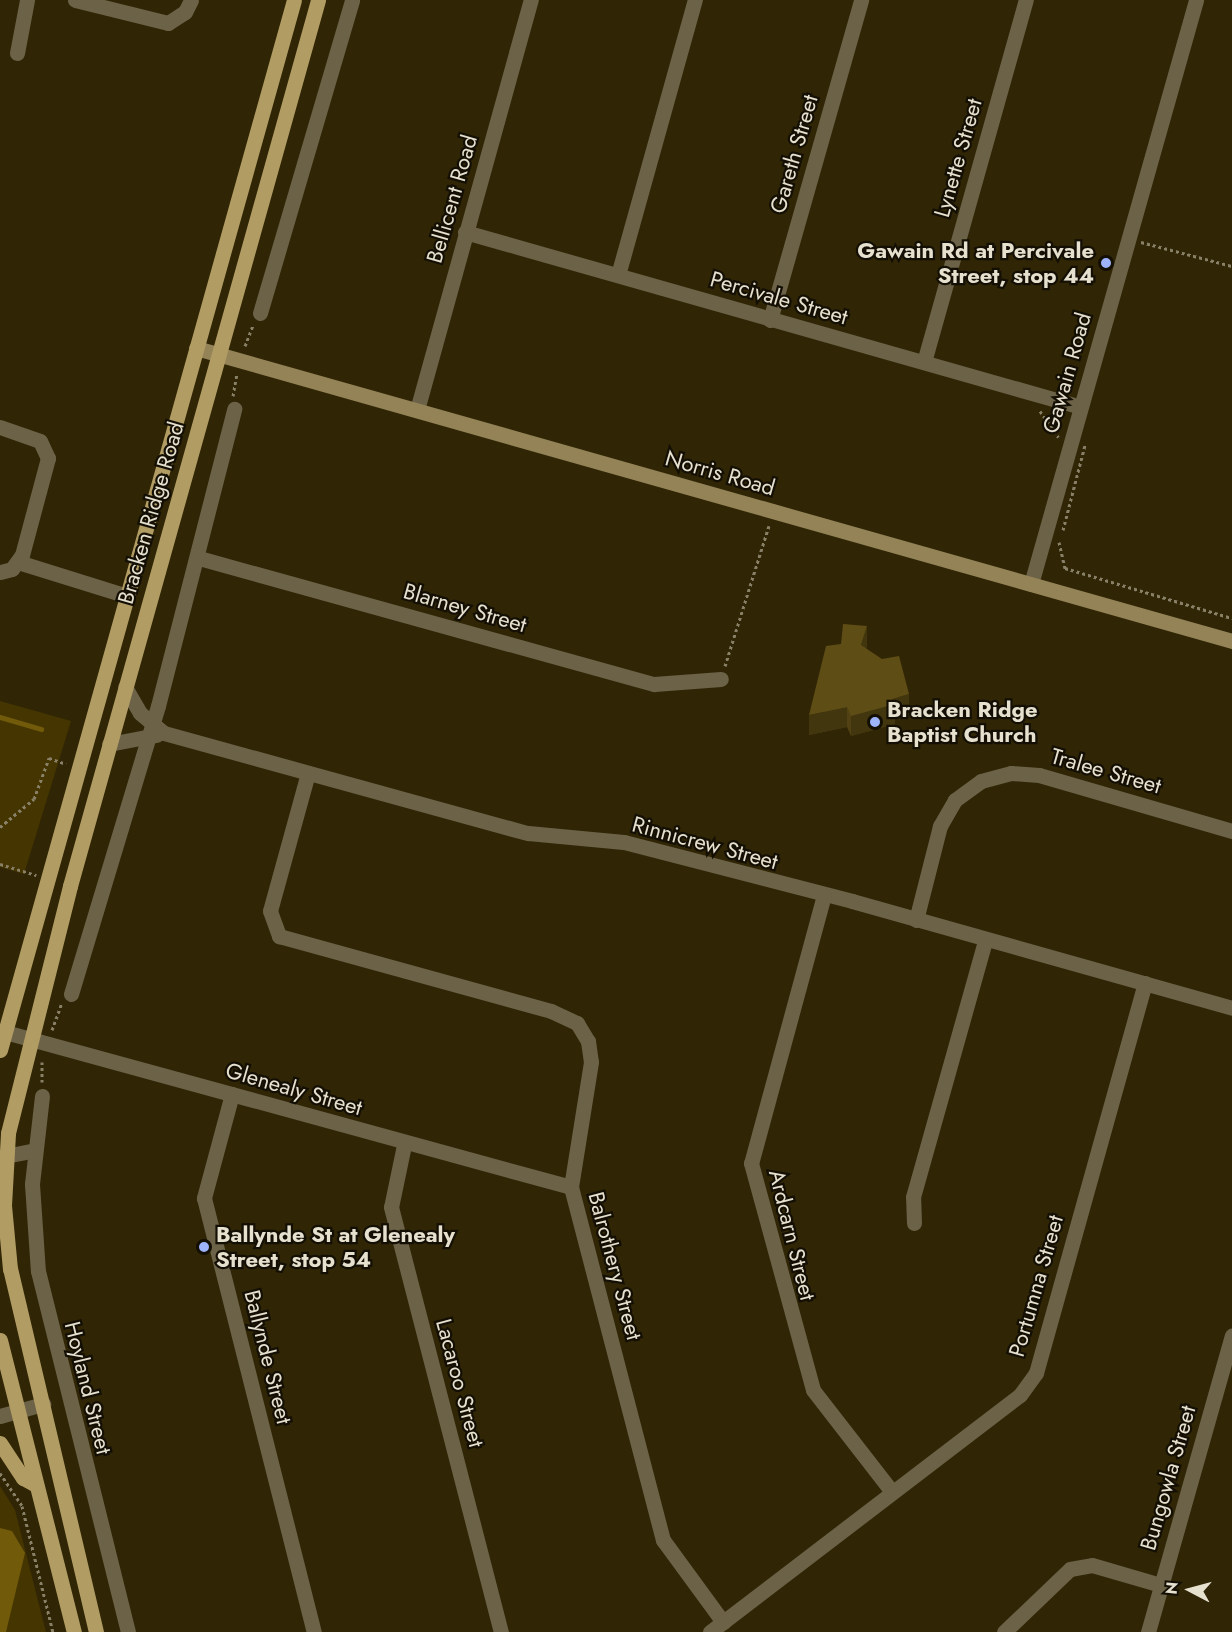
<!DOCTYPE html>
<style>
body{margin:0}
#map{position:relative;width:1232px;height:1632px;overflow:hidden;background:#302606;font-family:Jost,sans-serif}
div>[style]{position:absolute}
[style*='--x']{left:calc(var(--x)*1px);top:calc(var(--y)*1px);width:calc(var(--w)*1px);rotate:calc(var(--a)*1deg)}
.green>*{inset:0;background:#453500}
.water>*{inset:0;background:#715a0a}
.stream>*{height:4.5px;margin:-2.25px;padding:0 2.25px;transform-origin:2.25px;border-radius:2.25px;background:#715a0a}
.path>*{height:3px;margin-top:-1.5px;transform-origin:0;background:repeating-linear-gradient(90deg,#888067 0 3px,transparent 0 6px)}
.minor>*{height:15px;margin:-7.5px;padding:0 7.5px;transform-origin:7.5px;border-radius:7.5px;background:#6c6247}
.tertiary>*{height:15px;margin:-7.5px;padding:0 7.5px;transform-origin:7.5px;border-radius:7.5px;background:#6c6247}
.secondary>*{height:15px;margin:-7.5px;padding:0 7.5px;transform-origin:7.5px;border-radius:7.5px;background:#938357}
.primary>*{height:15px;margin:-7.5px;padding:0 7.5px;transform-origin:7.5px;border-radius:7.5px;background:#b19c63}
.wall>*{inset:0;background:#524213}
.shaded-wall>*{inset:0;background:#42360f}
.building>*{inset:0;background:#5f4d16}
.dots>*{width:16px;height:16px;translate:-50% -50%;box-sizing:border-box;border:3px solid #140f04;border-radius:50%}
span{translate:-50% -50%;white-space:nowrap;text-align:center;line-height:1.15;-webkit-text-stroke:4.5px #140f04;paint-order:stroke}
.street-label{font-size:22px;color:#e6e0cf}
.poi-label{font-size:22px;color:#e6e0cf;font-weight:700}
.right{translate:-100% -50%;text-align:right}
.left{translate:0 -50%;text-align:left}
.north{position:absolute;left:1160px;top:1560px;width:60px;height:60px;-webkit-text-stroke:4px #140f04;paint-order:stroke;rotate:276deg;font-size:16px;font-weight:700;line-height:24px;text-align:center;color:#e6e0cf}
.north::after{content:'';display:block;margin:auto;width:21px;height:27px;background:#e6e0cf;clip-path:polygon(50% 0,100% 100%,50% 72%,0 100%)}
</style>
<div id="map">
<div class="green">
<i style="clip-path:polygon(0 701px,71px 721px,24px 874px,0 867px)"></i>
<i style="clip-path:polygon(0 1486px,15px 1510px,46px 1632px,0 1632px)"></i>
</div>
<div class="water">
<i style="clip-path:polygon(0 1528px,12px 1531px,25px 1553px,6px 1632px,0 1632px)"></i>
</div>
<div class="stream">
<i style="--x:0;--y:717;--w:43;--a:16.3"></i>
</div>
<div class="path">
<i style="--x:1141;--y:242;--w:94;--a:14.8"></i>
<i style="--x:245;--y:346;--w:22;--a:-69"></i>
<i style="--x:233;--y:396;--w:23;--a:-80"></i>
<i style="--x:1040;--y:411;--w:32;--a:55"></i>
<i style="--x:1063;--y:530;--w:88;--a:-75.5"></i>
<i style="--x:1059;--y:542;--w:27;--a:77"></i>
<i style="--x:1065;--y:568;--w:174;--a:16.7"></i>
<i style="--x:725;--y:666;--w:147;--a:-72.6"></i>
<i style="--x:0;--y:827;--w:44;--a:-39.5"></i>
<i style="--x:34;--y:799;--w:44;--a:-69.9"></i>
<i style="--x:49;--y:758;--w:18;--a:19"></i>
<i style="--x:0;--y:864;--w:38;--a:17"></i>
<i style="--x:52;--y:1030;--w:29;--a:-70"></i>
<i style="--x:42;--y:1062;--w:20;--a:90"></i>
<i style="--x:0;--y:1473;--w:40;--a:56"></i>
<i style="--x:22;--y:1506;--w:130;--a:76.2"></i>
</div>
<div class="minor">
<i style="--x:75;--y:0;--w:96;--a:13.9"></i>
<i style="--x:168;--y:23;--w:20;--a:-33"></i>
<i style="--x:185;--y:12;--w:13;--a:-63"></i>
<i style="--x:17;--y:53;--w:54;--a:-79.3"></i>
<i style="--x:465;--y:232;--w:640;--a:15.86"></i>
<i style="--x:618;--y:275;--w:286;--a:-74.4"></i>
<i style="--x:260;--y:313;--w:326;--a:-73.6"></i>
<i style="--x:770;--y:320;--w:333;--a:-74.1"></i>
<i style="--x:924;--y:362;--w:376;--a:-74.3"></i>
<i style="--x:417;--y:410;--w:426;--a:-74.5"></i>
<i style="--x:0;--y:427;--w:42;--a:19.3"></i>
<i style="--x:40;--y:441;--w:19;--a:65"></i>
<i style="--x:48;--y:458;--w:100;--a:105"></i>
<i style="--x:22;--y:555;--w:17;--a:126"></i>
<i style="--x:12;--y:569;--w:12;--a:166"></i>
<i style="--x:199;--y:558;--w:472;--a:15.5"></i>
<i style="--x:654;--y:684;--w:67;--a:-4.3"></i>
<i style="--x:18;--y:562;--w:114;--a:17.3"></i>
<i style="--x:125;--y:687;--w:30;--a:60"></i>
<i style="--x:140;--y:713;--w:31;--a:40"></i>
<i style="--x:164;--y:733;--w:377;--a:15.4"></i>
<i style="--x:528;--y:833;--w:96;--a:5.4"></i>
<i style="--x:624;--y:842;--w:236;--a:14.5"></i>
<i style="--x:852;--y:901;--w:395;--a:15.7"></i>
<i style="--x:109;--y:744;--w:48;--a:-10.8"></i>
<i style="--x:308;--y:773;--w:143;--a:105.4"></i>
<i style="--x:270;--y:911;--w:27;--a:70"></i>
<i style="--x:279;--y:936;--w:282;--a:15.4"></i>
<i style="--x:551;--y:1011;--w:29;--a:25"></i>
<i style="--x:577;--y:1023;--w:21;--a:59"></i>
<i style="--x:588;--y:1041;--w:21;--a:82"></i>
<i style="--x:591;--y:1062;--w:127;--a:99.1"></i>
<i style="--x:571;--y:1187;--w:365;--a:75.4"></i>
<i style="--x:663;--y:1540;--w:102;--a:53.8"></i>
<i style="--x:824;--y:895;--w:278;--a:105.2"></i>
<i style="--x:751;--y:1163;--w:235;--a:74.7"></i>
<i style="--x:813;--y:1390;--w:129;--a:52.2"></i>
<i style="--x:916;--y:920;--w:97;--a:-75.7"></i>
<i style="--x:940;--y:826;--w:30;--a:-60"></i>
<i style="--x:955;--y:800;--w:32;--a:-36"></i>
<i style="--x:981;--y:781;--w:31;--a:-15"></i>
<i style="--x:1011;--y:773;--w:28;--a:4"></i>
<i style="--x:1039;--y:775;--w:201;--a:16.2"></i>
<i style="--x:71;--y:994;--w:301;--a:-73.2"></i>
<i style="--x:158;--y:706;--w:307;--a:-75.6"></i>
<i style="--x:5;--y:1032;--w:587;--a:15.32"></i>
<i style="--x:232;--y:1094;--w:108;--a:105.1"></i>
<i style="--x:204;--y:1198;--w:448;--a:75.8"></i>
<i style="--x:42;--y:1096;--w:89;--a:96.5"></i>
<i style="--x:32;--y:1184;--w:87;--a:86.1"></i>
<i style="--x:38;--y:1271;--w:372;--a:76"></i>
<i style="--x:404;--y:1145;--w:63;--a:101.8"></i>
<i style="--x:391;--y:1207;--w:439;--a:75.5"></i>
<i style="--x:5;--y:1156;--w:31;--a:-11"></i>
<i style="--x:914;--y:1223;--w:26;--a:-92"></i>
<i style="--x:913;--y:1197;--w:267;--a:-74.3"></i>
<i style="--x:0;--y:1416;--w:45;--a:-15.6"></i>
<i style="--x:710;--y:1632;--w:390;--a:-37.4"></i>
<i style="--x:1020;--y:1395;--w:27;--a:-54"></i>
<i style="--x:1036;--y:1373;--w:405;--a:-74.4"></i>
<i style="--x:1004;--y:1632;--w:91;--a:-43.7"></i>
<i style="--x:1070;--y:1569;--w:22;--a:-10"></i>
<i style="--x:1092;--y:1565;--w:72;--a:16.2"></i>
<i style="--x:1148;--y:1632;--w:308;--a:-74.2"></i>
</div>
<div class="tertiary">
<i style="--x:1031;--y:584;--w:607;--a:-74.22"></i>
</div>
<div class="secondary">
<i style="--x:196;--y:348;--w:1077;--a:15.79"></i>
</div>
<div class="primary">
<i style="--x:0;--y:1050;--w:1090;--a:-74.36"></i>
<i style="--x:0;--y:1340;--w:301;--a:75.8"></i>
<i style="--x:0;--y:1443;--w:42;--a:56.7"></i>
<i style="--x:23;--y:1478;--w:15;--a:28"></i>
<i style="--x:96;--y:1632;--w:373;--a:-103.3"></i>
<i style="--x:10;--y:1269;--w:64;--a:-95.4"></i>
<i style="--x:4;--y:1205;--w:72;--a:-86.8"></i>
<i style="--x:8;--y:1133;--w:255;--a:-75.9"></i>
<i style="--x:70;--y:886;--w:920;--a:-74.36"></i>
</div>
<div class="wall">
<i style="clip-path:polygon(867px 646px,866px 649px,909px 714px,895px 718px,895px 724px,851px 736px,847px 727px,809px 735px)"></i>
</div>
<div class="shaded-wall">
<i style="clip-path:polygon(867px 626px,867px 646px,861px 665px,861px 645px)"></i>
<i style="clip-path:polygon(909px 694px,909px 714px,895px 718px,895px 724px,851px 736px,851px 716px,892px 699px)"></i>
<i style="clip-path:polygon(847px 707px,847px 727px,809px 735px,809px 715px)"></i>
</div>
<div class="building">
<i style="clip-path:polygon(843px 624px,867px 626px,861px 645px,882px 659px,899px 656px,909px 694px,892px 699px,895px 704px,851px 716px,847px 707px,809px 715px,826px 646px,841px 644px)"></i>
</div>
<div class="dots">
<i style="left:1106px;top:263px;background:#9db4fd"></i>
<i style="left:875px;top:722px;background:#9db4fd"></i>
<i style="left:204px;top:1247px;background:#9db4fd"></i>
</div>
<div class="street-label">
<span style="left:794px;top:154px;rotate:-74deg">Gareth Street</span>
<span style="left:958px;top:158px;rotate:-74deg">Lynette Street</span>
<span style="left:452px;top:199px;rotate:-74deg">Bellicent Road</span>
<span style="left:779px;top:298px;rotate:16deg">Percivale Street</span>
<span style="left:1067px;top:373px;rotate:-74deg">Gawain Road</span>
<span style="left:720px;top:473px;rotate:16deg">Norris Road</span>
<span style="left:151px;top:513px;rotate:-74deg">Bracken Ridge Road</span>
<span style="left:465px;top:608px;rotate:16deg">Blarney Street</span>
<span style="left:1106px;top:771px;rotate:16deg">Tralee Street</span>
<span style="left:705px;top:843px;rotate:15deg">Rinnicrew Street</span>
<span style="left:294px;top:1089px;rotate:16deg">Glenealy Street</span>
<span style="left:792px;top:1235px;rotate:76deg">Ardcarn Street</span>
<span style="left:615px;top:1266px;rotate:75deg">Balrothery Street</span>
<span style="left:1036px;top:1286px;rotate:-74deg">Portumna Street</span>
<span style="left:268px;top:1357px;rotate:76deg">Ballynde Street</span>
<span style="left:460px;top:1383px;rotate:75deg">Lacaroo Street</span>
<span style="left:88px;top:1388px;rotate:76deg">Hoyland Street</span>
<span style="left:1168px;top:1478px;rotate:-74deg">Bungowla Street</span>
</div>
<div class="poi-label">
<span class="right" style="left:1094px;top:263px">Gawain Rd at Percivale<br>Street, stop 44</span>
<span class="left" style="left:887px;top:722px">Bracken Ridge<br>Baptist Church</span>
<span class="left" style="left:216px;top:1247px">Ballynde St at Glenealy<br>Street, stop 54</span>
</div>
<div class="north">N</div>
</div>
